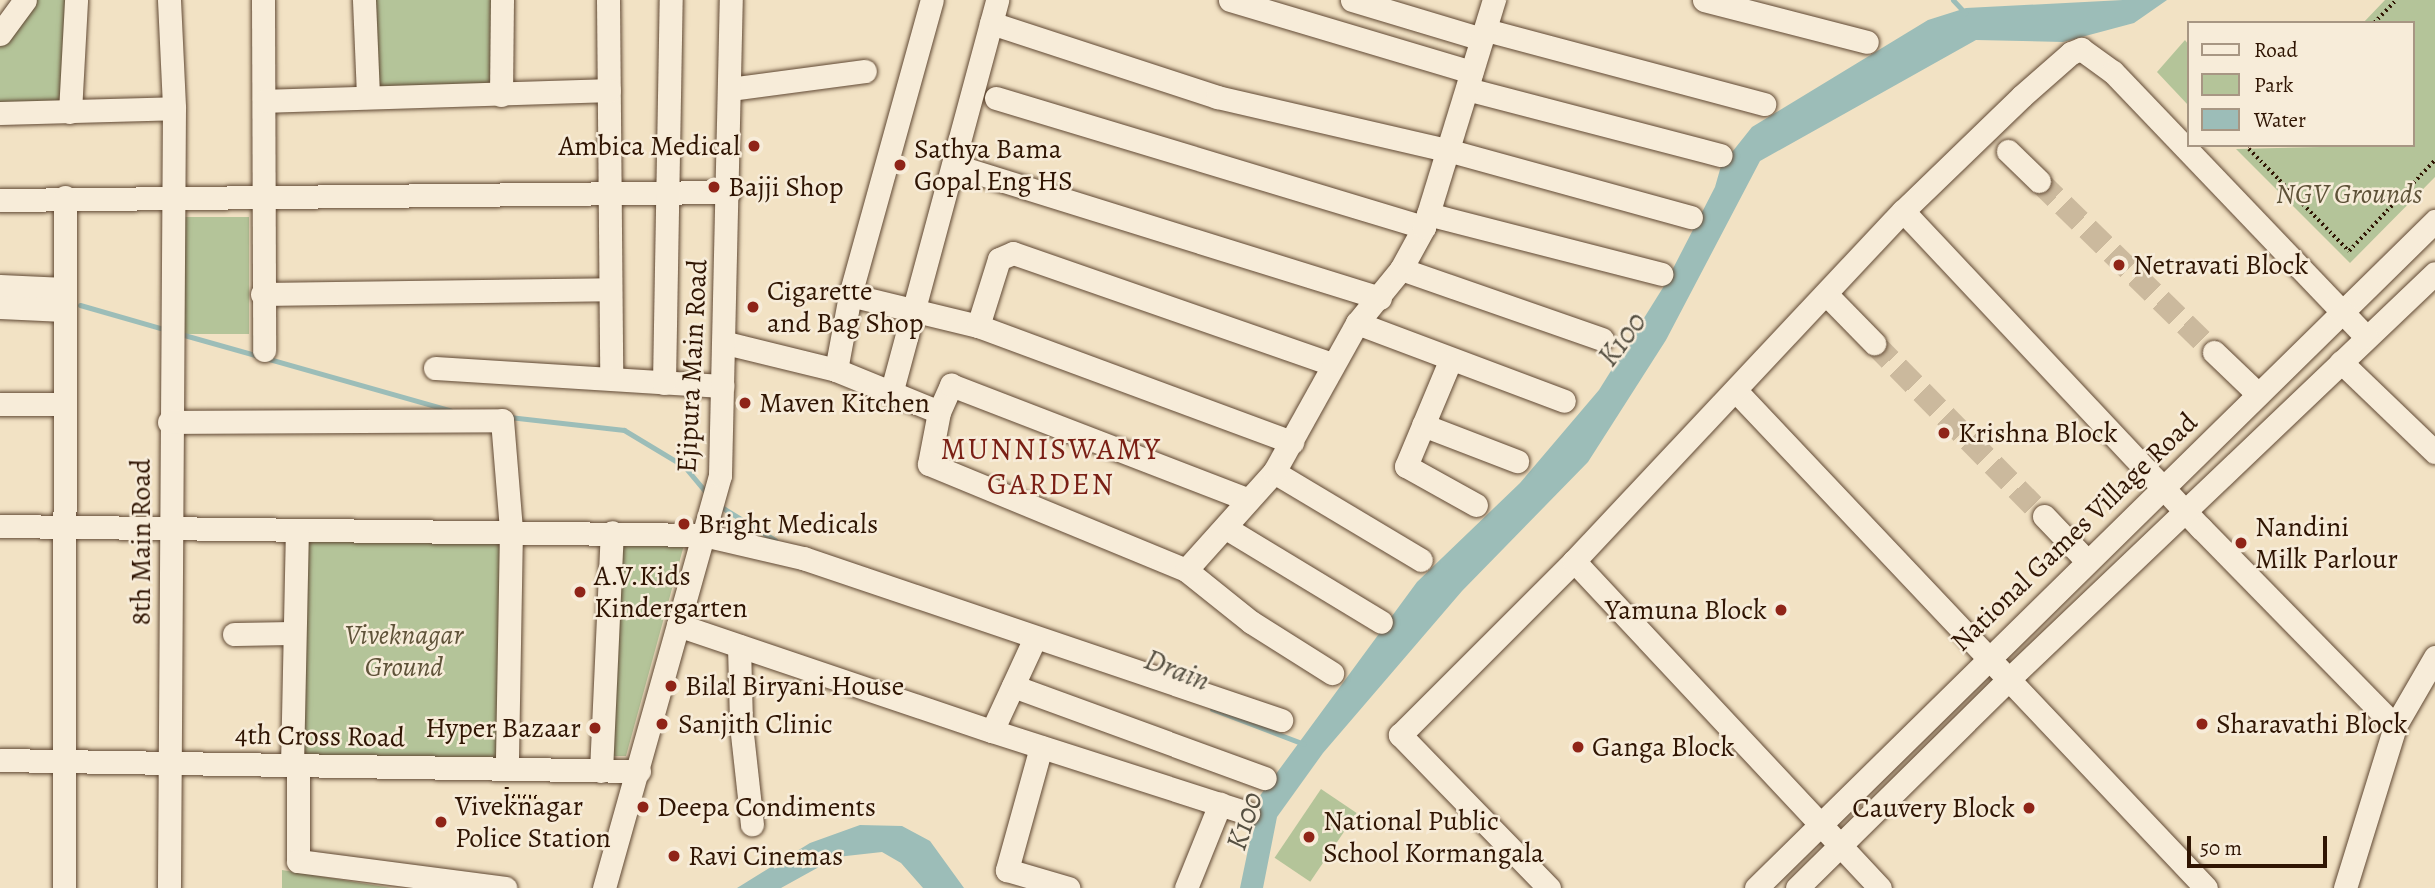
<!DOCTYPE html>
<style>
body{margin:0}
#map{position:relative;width:2435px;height:888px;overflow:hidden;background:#f2e2c4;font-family:Alegreya,serif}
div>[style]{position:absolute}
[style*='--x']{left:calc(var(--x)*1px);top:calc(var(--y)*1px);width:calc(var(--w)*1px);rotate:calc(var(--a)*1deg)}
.green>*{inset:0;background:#b4c499;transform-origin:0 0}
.water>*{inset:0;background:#9cbdb8}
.stream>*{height:5px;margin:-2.5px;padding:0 2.5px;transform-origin:2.5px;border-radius:2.5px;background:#9cbdb8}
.minor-tunnel>*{height:23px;margin-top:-11.5px;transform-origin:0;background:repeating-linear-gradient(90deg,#cbb99d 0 23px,transparent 0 34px)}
.path>*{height:3.5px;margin-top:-1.75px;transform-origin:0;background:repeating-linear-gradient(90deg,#301503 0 2px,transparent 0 5.5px)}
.roads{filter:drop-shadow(0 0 2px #604833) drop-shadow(0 0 2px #604833)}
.minor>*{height:23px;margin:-11.5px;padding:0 11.5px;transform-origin:11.5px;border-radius:11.5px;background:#f7ecd9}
.dots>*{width:19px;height:19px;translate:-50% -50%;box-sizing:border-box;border:4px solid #f7ecd9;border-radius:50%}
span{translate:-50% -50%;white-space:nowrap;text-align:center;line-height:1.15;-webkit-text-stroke:5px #f7ecd9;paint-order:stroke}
.poi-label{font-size:28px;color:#301503}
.right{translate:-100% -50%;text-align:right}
.left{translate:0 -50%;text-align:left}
.park-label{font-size:28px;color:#5e5238;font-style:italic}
.street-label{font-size:28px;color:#301503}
.water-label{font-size:30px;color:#565042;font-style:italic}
.neighbourhood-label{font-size:30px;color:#7a1f14;letter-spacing:2px}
.legend{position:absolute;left:2187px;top:21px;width:228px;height:126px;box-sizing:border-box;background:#f7ecd9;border:2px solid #a79683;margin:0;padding:9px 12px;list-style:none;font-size:21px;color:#301503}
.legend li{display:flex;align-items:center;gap:14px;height:35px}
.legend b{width:35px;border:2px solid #a79683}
.scale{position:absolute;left:2187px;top:836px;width:140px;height:32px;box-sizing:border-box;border:4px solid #301503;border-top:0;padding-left:9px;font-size:21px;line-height:24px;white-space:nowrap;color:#301503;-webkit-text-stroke:5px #f7ecd9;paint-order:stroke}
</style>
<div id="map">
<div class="green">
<i style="clip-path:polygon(35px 0,68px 0,63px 101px,0 104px,0 47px)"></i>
<i style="left:376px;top:0;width:115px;height:89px"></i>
<i style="clip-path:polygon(2385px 0,2435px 0,2435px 177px,2350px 263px,2236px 149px,2412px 145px,2412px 23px,2363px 23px)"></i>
<i style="clip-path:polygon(2185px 40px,2188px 44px,2188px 105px,2157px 72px)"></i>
<i style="left:181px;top:217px;width:68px;height:117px"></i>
<i style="left:506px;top:533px;width:236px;height:204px;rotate:90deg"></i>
<i style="clip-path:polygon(619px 541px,684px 545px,626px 756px,610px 756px)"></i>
<i style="left:1321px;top:789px;width:43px;height:83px;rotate:34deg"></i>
<i style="clip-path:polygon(282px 870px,391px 888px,282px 888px)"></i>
</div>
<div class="water">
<i style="clip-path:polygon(2123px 0,2167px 0,2134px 23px,2063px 42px,1976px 40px,1760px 161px,1666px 340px,1588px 462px,1462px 591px,1323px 753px,1277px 817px,1263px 888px,1240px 888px,1259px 797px,1417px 582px,1520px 483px,1599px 390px,1664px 286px,1715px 187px,1721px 166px,1752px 127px,1928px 20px,1966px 8px)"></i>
<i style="clip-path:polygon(860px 825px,902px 826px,930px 841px,964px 888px,923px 888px,901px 863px,882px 852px,837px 857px,781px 888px,737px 888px,810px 843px)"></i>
</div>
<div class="stream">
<i style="--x:1953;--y:0;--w:18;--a:47"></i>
<i style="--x:80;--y:305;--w:91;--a:16"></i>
<i style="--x:177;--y:333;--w:284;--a:15.8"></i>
<i style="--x:509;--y:417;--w:116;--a:6.4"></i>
<i style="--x:624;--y:430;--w:70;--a:31"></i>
<i style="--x:684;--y:466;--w:35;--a:50"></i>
<i style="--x:718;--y:505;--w:67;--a:31.6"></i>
<i style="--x:1212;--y:709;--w:98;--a:20.8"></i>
</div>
<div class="minor-tunnel">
<i style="--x:2039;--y:181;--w:245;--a:44.3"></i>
<i style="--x:1874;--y:343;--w:243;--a:45.5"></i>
</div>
<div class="path">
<i style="--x:2374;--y:23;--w:32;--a:-46"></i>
<i style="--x:2254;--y:145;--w:6;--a:141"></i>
<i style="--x:2249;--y:149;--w:143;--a:45.6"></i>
<i style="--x:2349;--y:251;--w:125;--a:-46.6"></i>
<i style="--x:507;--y:787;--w:9;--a:90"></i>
<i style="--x:507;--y:796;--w:31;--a:2"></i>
</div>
<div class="roads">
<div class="minor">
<i style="--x:169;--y:0;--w:108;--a:87.3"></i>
<i style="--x:174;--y:108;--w:780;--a:90.37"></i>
<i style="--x:263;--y:0;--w:350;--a:89.8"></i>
<i style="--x:364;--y:0;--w:97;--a:87.6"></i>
<i style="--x:608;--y:0;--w:377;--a:89.5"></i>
<i style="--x:1230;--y:0;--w:252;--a:16.6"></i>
<i style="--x:1352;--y:0;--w:133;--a:16.7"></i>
<i style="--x:1704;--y:0;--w:168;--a:14.4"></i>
<i style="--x:991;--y:23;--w:238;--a:18.1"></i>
<i style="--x:1217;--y:97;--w:236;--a:13"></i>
<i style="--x:1447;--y:150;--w:253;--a:15.4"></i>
<i style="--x:1486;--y:30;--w:288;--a:14.9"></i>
<i style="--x:0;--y:34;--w:42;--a:-53.7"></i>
<i style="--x:730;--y:89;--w:136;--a:-7.6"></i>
<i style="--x:1467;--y:89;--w:262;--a:14.6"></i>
<i style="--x:501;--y:95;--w:95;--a:-89.4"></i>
<i style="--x:996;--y:98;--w:447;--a:16.8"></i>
<i style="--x:264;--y:101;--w:345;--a:-1.8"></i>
<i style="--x:70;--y:112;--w:112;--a:-86.9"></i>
<i style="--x:0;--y:113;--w:174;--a:-1.6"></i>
<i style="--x:2008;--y:151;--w:43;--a:44.1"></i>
<i style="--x:956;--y:166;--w:444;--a:17.3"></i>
<i style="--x:0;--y:200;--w:729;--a:-0.63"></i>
<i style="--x:1903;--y:211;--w:435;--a:46.8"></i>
<i style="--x:2201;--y:528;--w:277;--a:45.6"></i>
<i style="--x:1428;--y:214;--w:241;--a:14.4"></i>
<i style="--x:1401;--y:269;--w:213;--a:19.2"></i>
<i style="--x:0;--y:286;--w:65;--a:2.6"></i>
<i style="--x:262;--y:294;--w:348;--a:-0.8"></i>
<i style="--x:1826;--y:294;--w:69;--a:45.6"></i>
<i style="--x:850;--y:295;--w:132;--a:13.6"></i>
<i style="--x:978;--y:326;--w:335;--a:20.3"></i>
<i style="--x:0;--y:307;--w:64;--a:2.7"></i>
<i style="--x:1357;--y:323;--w:221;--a:20.6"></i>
<i style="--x:978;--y:326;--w:70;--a:-72.6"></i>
<i style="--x:999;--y:259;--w:15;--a:-23"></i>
<i style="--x:1013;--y:253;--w:338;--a:19.2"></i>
<i style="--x:726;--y:343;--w:113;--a:13.8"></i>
<i style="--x:836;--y:370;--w:111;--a:22.2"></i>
<i style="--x:939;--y:412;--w:53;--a:100.9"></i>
<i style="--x:929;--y:464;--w:278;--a:22.4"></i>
<i style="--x:1186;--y:570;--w:83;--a:38.7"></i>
<i style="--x:1251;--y:622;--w:96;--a:32.2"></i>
<i style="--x:2214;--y:352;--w:61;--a:43.7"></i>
<i style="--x:1450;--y:361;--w:114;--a:112.7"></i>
<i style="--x:1406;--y:466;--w:80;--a:29.1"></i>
<i style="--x:2341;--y:362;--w:130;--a:43.8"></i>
<i style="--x:435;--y:368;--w:288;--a:3.6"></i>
<i style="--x:836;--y:370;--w:76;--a:-79.4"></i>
<i style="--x:850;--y:295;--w:306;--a:-74.5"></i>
<i style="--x:664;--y:383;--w:383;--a:-89"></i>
<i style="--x:892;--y:390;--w:404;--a:-74.9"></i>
<i style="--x:1736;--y:391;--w:684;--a:46.6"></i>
<i style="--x:0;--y:404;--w:65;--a:0"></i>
<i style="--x:939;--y:412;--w:30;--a:-66"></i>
<i style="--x:951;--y:385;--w:317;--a:21.1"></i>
<i style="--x:169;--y:422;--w:333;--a:-0.3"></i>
<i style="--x:502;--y:420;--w:109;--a:85.3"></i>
<i style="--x:511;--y:529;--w:240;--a:91"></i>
<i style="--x:1423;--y:425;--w:101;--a:21"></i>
<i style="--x:1274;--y:472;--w:171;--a:30.9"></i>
<i style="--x:2044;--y:516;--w:62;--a:46.3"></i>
<i style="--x:0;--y:526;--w:703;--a:0.73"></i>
<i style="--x:703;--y:535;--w:103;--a:13"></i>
<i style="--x:803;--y:558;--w:505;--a:18.72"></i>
<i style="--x:1226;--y:528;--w:181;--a:31.2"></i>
<i style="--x:1186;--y:570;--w:132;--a:-48.1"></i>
<i style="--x:1274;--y:472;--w:171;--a:-60.9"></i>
<i style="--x:1357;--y:323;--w:70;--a:-50.8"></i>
<i style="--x:1401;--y:269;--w:48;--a:-61.3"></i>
<i style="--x:1424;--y:227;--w:238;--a:-72.9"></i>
<i style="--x:678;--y:625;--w:331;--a:18.7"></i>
<i style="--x:992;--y:731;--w:102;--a:-65.2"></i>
<i style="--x:234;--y:634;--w:59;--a:-1"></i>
<i style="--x:739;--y:646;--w:79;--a:88.5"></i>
<i style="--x:741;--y:725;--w:100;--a:83.7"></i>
<i style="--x:1013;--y:686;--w:268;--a:20.1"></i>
<i style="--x:992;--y:731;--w:269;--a:17.8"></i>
<i style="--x:1041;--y:747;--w:128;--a:105.5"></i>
<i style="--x:1007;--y:870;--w:64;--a:16.4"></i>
<i style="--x:0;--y:760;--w:639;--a:0.99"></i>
<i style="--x:292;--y:766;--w:236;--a:-88.8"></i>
<i style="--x:298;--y:766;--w:95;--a:90"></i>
<i style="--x:298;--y:861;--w:209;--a:7.4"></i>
<i style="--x:601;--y:771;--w:239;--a:-87.4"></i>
<i style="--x:64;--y:888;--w:691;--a:-89.92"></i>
<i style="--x:604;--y:888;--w:429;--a:-74.3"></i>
<i style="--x:720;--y:475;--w:475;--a:-88.7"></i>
<i style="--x:1186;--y:888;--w:91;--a:-68"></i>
<i style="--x:1549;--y:888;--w:214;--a:-134.2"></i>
<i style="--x:1400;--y:735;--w:246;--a:-45"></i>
<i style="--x:1756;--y:888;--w:952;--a:-44.49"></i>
<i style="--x:1797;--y:888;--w:298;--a:-44.6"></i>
<i style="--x:2009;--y:679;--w:588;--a:-43.62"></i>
<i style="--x:1880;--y:888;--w:448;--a:-133.1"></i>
<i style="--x:1574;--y:561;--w:480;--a:-46.8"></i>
<i style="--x:1903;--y:211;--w:165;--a:-44"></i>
<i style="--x:2022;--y:96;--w:65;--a:-41.3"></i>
<i style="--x:2071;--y:53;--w:11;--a:-22"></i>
<i style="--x:2081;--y:49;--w:39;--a:36"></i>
<i style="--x:2113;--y:72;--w:366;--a:46.3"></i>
<i style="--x:2345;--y:888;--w:170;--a:-72.8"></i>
<i style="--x:2395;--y:726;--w:80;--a:-59.9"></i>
</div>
</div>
<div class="dots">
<i style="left:754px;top:146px;background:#8f2418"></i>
<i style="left:900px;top:165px;background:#8f2418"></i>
<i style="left:714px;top:187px;background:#8f2418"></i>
<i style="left:2119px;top:265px;background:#8f2418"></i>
<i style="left:753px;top:307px;background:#8f2418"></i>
<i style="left:745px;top:403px;background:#8f2418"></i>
<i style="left:1944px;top:433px;background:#8f2418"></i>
<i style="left:684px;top:524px;background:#8f2418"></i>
<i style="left:2241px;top:543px;background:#8f2418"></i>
<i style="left:580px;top:592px;background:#8f2418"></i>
<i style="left:1781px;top:610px;background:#8f2418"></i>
<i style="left:671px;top:686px;background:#8f2418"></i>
<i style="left:662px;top:724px;background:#8f2418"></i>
<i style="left:2202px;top:724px;background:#8f2418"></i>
<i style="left:595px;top:728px;background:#8f2418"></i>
<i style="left:1578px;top:747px;background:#8f2418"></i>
<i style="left:643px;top:807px;background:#8f2418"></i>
<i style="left:2029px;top:808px;background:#8f2418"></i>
<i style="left:441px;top:822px;background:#8f2418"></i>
<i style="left:1309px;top:837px;background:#8f2418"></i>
<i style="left:674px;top:856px;background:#8f2418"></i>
</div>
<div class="poi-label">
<span class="right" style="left:740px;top:146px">Ambica Medical</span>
<span class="left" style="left:914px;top:165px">Sathya Bama<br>Gopal Eng HS</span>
<span class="left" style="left:728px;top:187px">Bajji Shop</span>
<span class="left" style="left:2133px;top:265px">Netravati Block</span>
<span class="left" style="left:767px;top:307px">Cigarette<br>and Bag Shop</span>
<span class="left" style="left:759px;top:403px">Maven Kitchen</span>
<span class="left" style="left:1958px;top:433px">Krishna Block</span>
<span class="left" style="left:698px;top:524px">Bright Medicals</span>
<span class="left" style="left:2255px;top:543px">Nandini<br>Milk Parlour</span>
<span class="left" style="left:594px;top:592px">A.V.Kids<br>Kindergarten</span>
<span class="right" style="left:1767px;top:610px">Yamuna Block</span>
<span class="left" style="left:685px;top:686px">Bilal Biryani House</span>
<span class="left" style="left:678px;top:724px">Sanjith Clinic</span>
<span class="left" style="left:2216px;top:724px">Sharavathi Block</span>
<span class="right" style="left:581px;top:728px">Hyper Bazaar</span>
<span class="left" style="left:1592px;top:747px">Ganga Block</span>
<span class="left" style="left:455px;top:822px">Viveknagar<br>Police Station</span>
<span class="left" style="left:657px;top:807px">Deepa Condiments</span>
<span class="right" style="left:2015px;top:808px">Cauvery Block</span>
<span class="left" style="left:1323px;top:837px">National Public<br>School Kormangala</span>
<span class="left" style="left:688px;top:856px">Ravi Cinemas</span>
</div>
<div class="park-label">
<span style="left:2349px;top:194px">NGV Grounds</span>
<span style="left:404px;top:651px">Viveknagar<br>Ground</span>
</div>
<div class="street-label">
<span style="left:692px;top:366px;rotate:-87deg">Ejipura Main Road</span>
<span style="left:2074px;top:532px;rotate:-44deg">National Games Village Road</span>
<span style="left:141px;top:542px;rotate:-90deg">8th Main Road</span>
<span style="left:320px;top:736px;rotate:1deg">4th Cross Road</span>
</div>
<div class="water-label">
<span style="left:1622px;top:339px;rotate:-53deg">K100</span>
<span style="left:1177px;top:670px;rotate:21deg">Drain</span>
<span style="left:1244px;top:821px;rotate:-72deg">K100</span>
</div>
<div class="neighbourhood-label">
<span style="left:1051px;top:466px">MUNNISWAMY<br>GARDEN</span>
</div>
<ul class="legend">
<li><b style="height:9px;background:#f7ecd9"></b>Road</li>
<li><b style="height:19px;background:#b4c499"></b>Park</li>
<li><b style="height:19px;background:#9cbdb8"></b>Water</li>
</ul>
<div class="scale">50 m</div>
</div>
